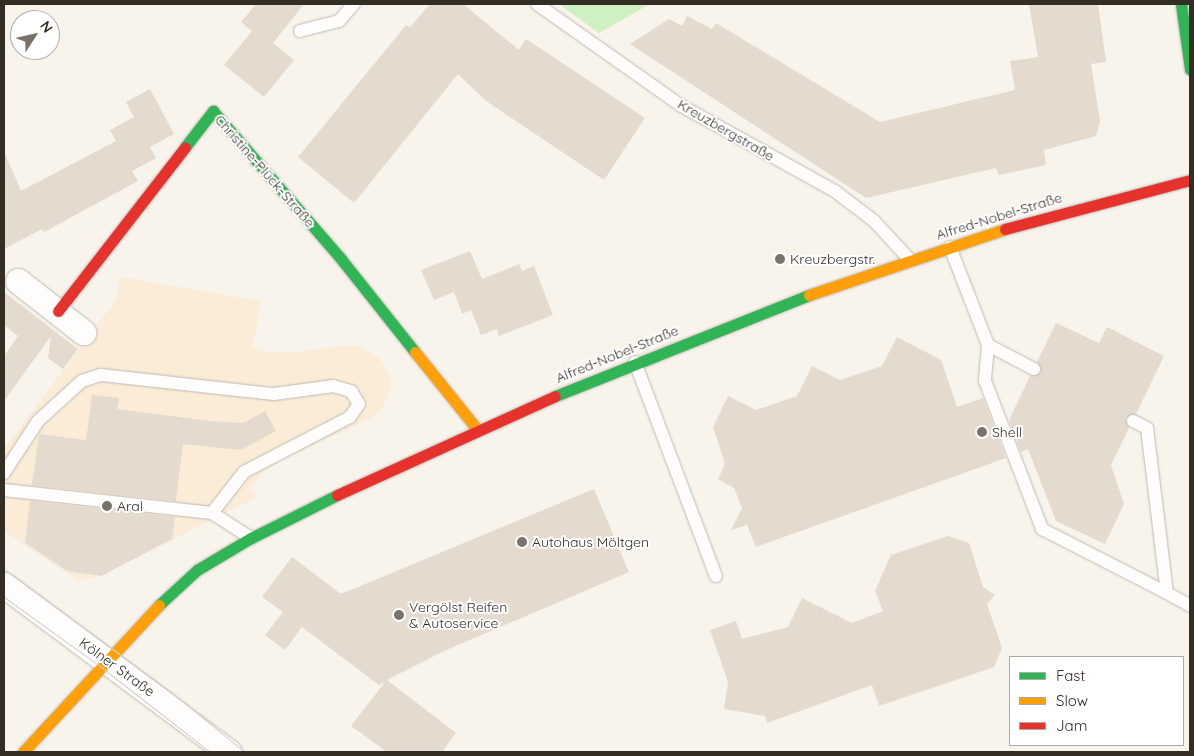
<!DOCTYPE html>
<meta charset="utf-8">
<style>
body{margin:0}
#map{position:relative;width:1194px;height:756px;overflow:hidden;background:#f8f3eb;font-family:Quicksand,sans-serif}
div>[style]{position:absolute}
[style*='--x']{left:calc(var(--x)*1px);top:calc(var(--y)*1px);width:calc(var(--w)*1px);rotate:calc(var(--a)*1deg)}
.built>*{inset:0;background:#faecd7}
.green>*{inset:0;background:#cff0c1}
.building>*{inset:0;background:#e4dbce}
.roads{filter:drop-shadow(0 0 1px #bfbab2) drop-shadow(0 0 1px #bfbab2)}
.lane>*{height:12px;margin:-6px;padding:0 6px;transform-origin:6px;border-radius:6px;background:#fefdfc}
.street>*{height:25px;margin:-12.5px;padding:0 12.5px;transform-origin:12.5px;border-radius:12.5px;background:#fefdfc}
.fast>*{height:11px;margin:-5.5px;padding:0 5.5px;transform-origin:5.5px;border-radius:5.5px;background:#30b455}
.slow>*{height:11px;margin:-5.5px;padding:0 5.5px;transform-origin:5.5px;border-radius:5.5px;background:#ff9f0a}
.jam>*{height:11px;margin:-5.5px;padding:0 5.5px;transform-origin:5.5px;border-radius:5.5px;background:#e5322d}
.tram>*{height:1px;margin:-0.5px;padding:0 0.5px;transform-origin:0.5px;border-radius:0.5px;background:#d1cfcd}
.dots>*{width:14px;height:14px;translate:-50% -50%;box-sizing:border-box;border:2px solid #fff;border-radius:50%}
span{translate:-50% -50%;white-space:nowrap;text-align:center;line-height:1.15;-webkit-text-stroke:4px #fff;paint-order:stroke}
.street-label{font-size:14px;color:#342d24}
.poi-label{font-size:14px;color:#342d24}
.left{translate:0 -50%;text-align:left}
.frame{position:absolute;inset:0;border:5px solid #342d24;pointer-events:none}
.legend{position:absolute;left:1009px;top:656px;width:175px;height:90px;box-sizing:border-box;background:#fff;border:1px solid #aeaba7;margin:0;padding:6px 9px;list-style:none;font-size:15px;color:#342d24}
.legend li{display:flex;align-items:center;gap:10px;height:25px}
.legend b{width:25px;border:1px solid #aeaba7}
.north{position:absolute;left:10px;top:10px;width:50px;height:50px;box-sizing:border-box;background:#fff;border:1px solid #aeaba7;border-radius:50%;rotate:55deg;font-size:14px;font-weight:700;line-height:20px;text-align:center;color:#342d24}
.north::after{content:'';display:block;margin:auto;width:18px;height:22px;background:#79726a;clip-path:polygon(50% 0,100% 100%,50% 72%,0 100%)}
</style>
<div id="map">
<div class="built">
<i style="clip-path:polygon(120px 277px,261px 301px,253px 345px,258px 351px,288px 353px,349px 345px,361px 347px,381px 360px,390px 377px,390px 389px,381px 410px,371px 418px,279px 461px,259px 475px,250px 489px,254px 495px,261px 495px,101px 576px,79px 581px,4px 531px,4px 449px,116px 300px)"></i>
</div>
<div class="green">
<i style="clip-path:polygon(559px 4px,650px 4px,599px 33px)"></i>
</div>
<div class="building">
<i style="clip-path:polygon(256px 4px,304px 4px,273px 43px,294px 60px,264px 97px,224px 65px,252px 31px,241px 22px)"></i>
<i style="clip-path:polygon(430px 4px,463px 4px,519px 50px,526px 39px,645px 118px,604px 180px,486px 101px,458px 74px,354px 203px,298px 157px,406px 25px,410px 27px)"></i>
<i style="clip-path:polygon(1029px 4px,1098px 4px,1106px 62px,1091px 64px,1100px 121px,1096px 136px,1044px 150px,1046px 165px,999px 175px,996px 168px,866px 198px,630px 44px,669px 19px,682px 26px,687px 16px,712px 29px,716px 23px,880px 122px,1015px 90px,1010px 61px,1038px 57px)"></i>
<i style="clip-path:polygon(150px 89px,174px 134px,150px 147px,156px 158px,132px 171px,138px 181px,44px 232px,42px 229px,4px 249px,4px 151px,21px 191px,116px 141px,110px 130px,134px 117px,126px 102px)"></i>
<i style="clip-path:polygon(470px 251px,482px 279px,519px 264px,522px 271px,534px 266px,553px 315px,499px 336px,497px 329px,481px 335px,471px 310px,462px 314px,454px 292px,434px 300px,421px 270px)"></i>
<i style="clip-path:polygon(4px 292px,78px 349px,63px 369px,48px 358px,51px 336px,4px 401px,4px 356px,18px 336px,4px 325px)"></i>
<i style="clip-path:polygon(1056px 323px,1099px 343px,1107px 327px,1164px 356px,1136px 414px,1126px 418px,1129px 428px,1111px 465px,1124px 504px,1105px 544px,1056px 521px,1028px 449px,1021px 452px,1009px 420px,1030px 376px,1041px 372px,1037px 362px)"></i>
<i style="clip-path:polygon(897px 337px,941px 360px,957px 407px,983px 398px,1006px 458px,756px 547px,747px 525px,731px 530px,742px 508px,734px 488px,718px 479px,725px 464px,713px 427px,728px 396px,756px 410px,797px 396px,812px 366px,840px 380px,882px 366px)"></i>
<i style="clip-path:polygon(92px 395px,119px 398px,117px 409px,210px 421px,243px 423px,265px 411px,276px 431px,241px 450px,183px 444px,176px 501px,32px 485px,39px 434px,86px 440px)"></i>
<i style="clip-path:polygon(594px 489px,629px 572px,444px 651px,387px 680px,456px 733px,442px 752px,387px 752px,351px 726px,385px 682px,379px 685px,302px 627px,285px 650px,265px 635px,283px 612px,262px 597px,292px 557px,341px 594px)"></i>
<i style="clip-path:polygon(30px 501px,175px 517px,172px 539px,101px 576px,67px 571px,25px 543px)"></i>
<i style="clip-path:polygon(948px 536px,969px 543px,983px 587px,995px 595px,987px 604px,1002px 648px,994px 667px,879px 706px,872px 685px,767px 723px,765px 716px,724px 709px,728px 682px,710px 630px,736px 621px,742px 639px,788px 627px,802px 598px,852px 623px,883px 611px,875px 591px,891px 555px)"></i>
</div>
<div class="roads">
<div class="lane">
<i style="--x:537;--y:4;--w:175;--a:35.2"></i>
<i style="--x:680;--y:105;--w:179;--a:29.1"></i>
<i style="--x:836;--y:192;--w:48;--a:37.3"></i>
<i style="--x:874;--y:221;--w:54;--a:47.2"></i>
<i style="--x:300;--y:31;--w:40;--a:-14.4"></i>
<i style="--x:339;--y:21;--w:23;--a:-49"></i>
<i style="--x:950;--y:247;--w:105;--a:68.8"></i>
<i style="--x:988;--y:345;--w:52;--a:27.6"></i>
<i style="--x:988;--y:345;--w:36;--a:95"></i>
<i style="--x:985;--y:381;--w:159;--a:68.9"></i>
<i style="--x:1042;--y:529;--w:140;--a:27.1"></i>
<i style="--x:635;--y:362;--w:229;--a:69.3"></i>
<i style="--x:1133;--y:421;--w:16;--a:27"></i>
<i style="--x:1147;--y:428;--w:166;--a:83.1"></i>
<i style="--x:1167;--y:593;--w:26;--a:29"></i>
<i style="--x:4;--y:473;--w:62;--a:-56.8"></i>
<i style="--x:38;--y:421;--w:59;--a:-42.3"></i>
<i style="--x:82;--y:381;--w:20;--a:-18"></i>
<i style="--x:101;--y:375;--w:174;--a:6.3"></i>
<i style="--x:274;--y:394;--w:60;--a:-7.7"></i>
<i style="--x:333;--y:386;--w:19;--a:16"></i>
<i style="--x:351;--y:391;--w:15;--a:58"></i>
<i style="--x:359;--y:404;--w:16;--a:125"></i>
<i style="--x:350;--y:417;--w:119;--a:152.6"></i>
<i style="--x:244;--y:472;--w:52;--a:128"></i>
<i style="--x:4;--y:490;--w:209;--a:6.3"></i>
<i style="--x:212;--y:513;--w:46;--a:32.7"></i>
</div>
<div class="street">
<i style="--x:18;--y:281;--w:83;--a:38.1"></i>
<i style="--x:4;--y:585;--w:280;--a:36.6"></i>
</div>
<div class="fast">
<i style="--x:1181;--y:4;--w:66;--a:82.1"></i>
<i style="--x:185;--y:147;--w:46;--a:-52.1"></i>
<i style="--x:213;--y:111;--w:196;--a:49.1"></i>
<i style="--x:341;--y:259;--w:119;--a:51.5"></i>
<i style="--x:555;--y:396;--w:273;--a:-21.7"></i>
<i style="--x:159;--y:605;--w:52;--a:-42.6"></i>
<i style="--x:197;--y:570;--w:63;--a:-30.7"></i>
<i style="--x:251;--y:538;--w:96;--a:-26.6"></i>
</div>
<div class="slow">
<i style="--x:809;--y:295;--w:207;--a:-18.6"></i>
<i style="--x:415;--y:352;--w:99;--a:51.2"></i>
<i style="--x:23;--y:752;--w:200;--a:-47.2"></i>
</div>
<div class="jam">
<i style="--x:1005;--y:229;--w:191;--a:-14.8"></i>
<i style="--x:58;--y:311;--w:207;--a:-52.2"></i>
<i style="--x:337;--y:495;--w:239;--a:-24.4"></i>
</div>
</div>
<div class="tram">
<i style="--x:4;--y:569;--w:214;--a:36.4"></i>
<i style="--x:176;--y:696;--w:89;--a:39.1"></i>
<i style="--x:4;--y:597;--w:120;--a:35.8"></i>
<i style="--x:101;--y:667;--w:138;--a:37.9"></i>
</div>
<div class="dots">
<i style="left:780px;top:259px;background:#79726a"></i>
<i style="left:982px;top:432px;background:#79726a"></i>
<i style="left:107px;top:506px;background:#79726a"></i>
<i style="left:522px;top:542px;background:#79726a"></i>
<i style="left:399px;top:615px;background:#79726a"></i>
</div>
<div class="street-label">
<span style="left:726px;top:130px;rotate:30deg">Kreuzbergstraße</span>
<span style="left:265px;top:171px;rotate:49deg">Christine-Plück-Straße</span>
<span style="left:999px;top:216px;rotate:-17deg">Alfred-Nobel-Straße</span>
<span style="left:617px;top:354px;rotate:-22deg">Alfred-Nobel-Straße</span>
<span style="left:117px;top:667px;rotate:36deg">Kölner Straße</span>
</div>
<div class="poi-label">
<span class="left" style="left:790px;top:259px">Kreuzbergstr.</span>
<span class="left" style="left:992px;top:432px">Shell</span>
<span class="left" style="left:117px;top:506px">Aral</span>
<span class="left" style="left:532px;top:542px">Autohaus Möltgen</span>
<span class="left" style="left:409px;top:615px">Vergölst Reifen<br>&amp; Autoservice</span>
</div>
<div class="frame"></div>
<ul class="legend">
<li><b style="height:6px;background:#30b455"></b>Fast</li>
<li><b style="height:6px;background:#ff9f0a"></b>Slow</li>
<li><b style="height:6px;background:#e5322d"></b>Jam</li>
</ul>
<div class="north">N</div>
</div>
